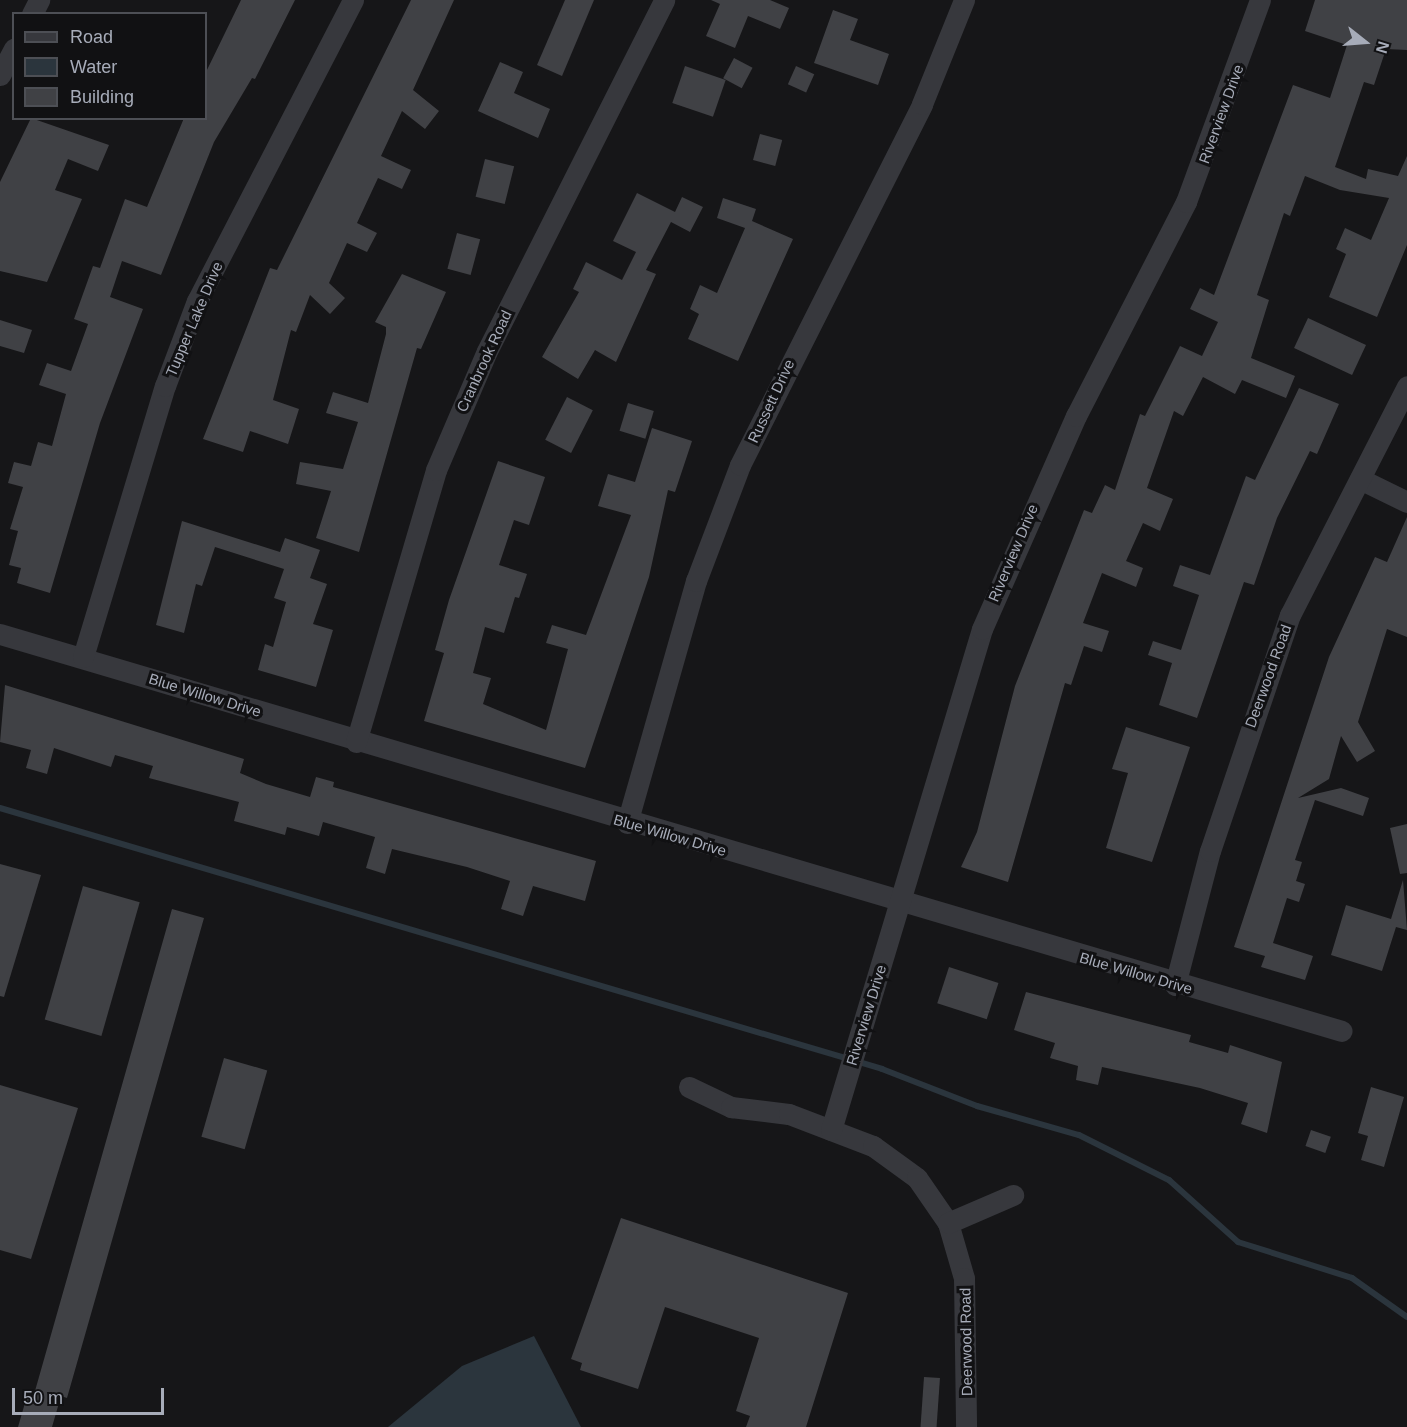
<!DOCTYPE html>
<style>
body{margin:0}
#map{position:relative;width:1407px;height:1427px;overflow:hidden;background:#161618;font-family:Helvetica,sans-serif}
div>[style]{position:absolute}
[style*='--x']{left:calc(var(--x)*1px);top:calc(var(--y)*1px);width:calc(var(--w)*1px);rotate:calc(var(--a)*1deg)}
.water>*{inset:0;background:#2b353d}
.stream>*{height:6px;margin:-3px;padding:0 3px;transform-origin:3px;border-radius:3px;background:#2b353d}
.building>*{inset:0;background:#404145;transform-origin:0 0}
.street>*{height:21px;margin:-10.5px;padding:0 10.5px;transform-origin:10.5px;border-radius:10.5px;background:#37383d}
span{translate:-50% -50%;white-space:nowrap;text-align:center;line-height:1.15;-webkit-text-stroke:6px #111113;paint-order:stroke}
.street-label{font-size:15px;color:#a7acb9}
.legend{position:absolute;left:12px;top:12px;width:195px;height:108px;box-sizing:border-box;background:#111113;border:2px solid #4d4f55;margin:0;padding:8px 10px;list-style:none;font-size:18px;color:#a7acb9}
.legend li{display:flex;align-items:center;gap:12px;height:30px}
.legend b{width:30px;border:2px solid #4d4f55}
.north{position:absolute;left:1335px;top:12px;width:60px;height:60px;-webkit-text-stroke:4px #111113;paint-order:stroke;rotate:107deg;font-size:16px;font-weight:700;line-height:24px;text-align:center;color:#a7acb9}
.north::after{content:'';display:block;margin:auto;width:21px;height:27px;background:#a7acb9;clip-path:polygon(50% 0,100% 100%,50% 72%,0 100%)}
.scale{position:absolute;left:12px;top:1388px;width:152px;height:27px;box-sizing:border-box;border:3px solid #a7acb9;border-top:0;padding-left:8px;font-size:18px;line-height:21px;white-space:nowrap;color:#a7acb9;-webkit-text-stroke:4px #111113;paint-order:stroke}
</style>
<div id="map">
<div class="water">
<i style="clip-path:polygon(534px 1336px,581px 1427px,388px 1427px,462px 1366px)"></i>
</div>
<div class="stream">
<i style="--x:0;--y:808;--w:920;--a:16.48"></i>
<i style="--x:882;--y:1069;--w:102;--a:21.3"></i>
<i style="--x:977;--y:1106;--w:106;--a:15.9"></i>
<i style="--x:1079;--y:1135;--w:101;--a:26.6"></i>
<i style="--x:1169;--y:1180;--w:93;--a:41.9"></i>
<i style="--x:1238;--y:1242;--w:120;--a:17.5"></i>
<i style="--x:1352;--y:1278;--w:67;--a:35.3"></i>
</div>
<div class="building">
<i style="clip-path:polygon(241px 0,295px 0,255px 79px,252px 78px,214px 142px,161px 275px,122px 261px,110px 297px,143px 309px,100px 423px,50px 593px,17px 583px,21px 568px,9px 565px,18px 531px,10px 529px,23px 487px,8px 483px,14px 462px,31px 466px,38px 442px,52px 446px,66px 394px,39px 385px,47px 363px,71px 371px,88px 324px,74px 319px,93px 266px,100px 268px,125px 199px,147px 207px,184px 118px,206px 118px,206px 72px)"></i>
<i style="clip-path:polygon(411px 0,454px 0,413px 90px,439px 111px,425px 129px,402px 111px,381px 156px,411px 170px,402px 189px,378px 178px,357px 223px,377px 233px,367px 252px,347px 243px,329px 283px,345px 298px,330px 314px,310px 295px,296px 332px,291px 330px,273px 400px,299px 409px,288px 444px,250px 431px,243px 452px,203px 439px,270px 268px,277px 270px)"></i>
<i style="clip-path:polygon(565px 0,594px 0,562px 76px,537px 65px)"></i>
<i style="clip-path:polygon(711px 0,770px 0,789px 8px,780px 29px,748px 16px,735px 48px,706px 36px,720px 4px)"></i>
<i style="clip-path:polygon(1315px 0,1407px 0,1407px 50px,1386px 49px,1374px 85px,1364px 82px,1335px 167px,1366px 179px,1368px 169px,1398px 176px,1407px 156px,1407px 245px,1377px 317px,1329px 297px,1346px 254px,1336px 249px,1345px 228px,1371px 240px,1389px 198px,1340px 190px,1305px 176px,1290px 216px,1284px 213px,1257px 295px,1269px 300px,1251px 358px,1295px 376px,1286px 398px,1242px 380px,1235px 394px,1203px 377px,1183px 416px,1174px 411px,1147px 488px,1173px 499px,1160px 531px,1143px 523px,1126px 561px,1143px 568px,1136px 587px,1102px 573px,1083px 623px,1109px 631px,1102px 652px,1084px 646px,1071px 685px,1065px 683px,1008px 882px,961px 867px,977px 832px,1015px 686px,1084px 510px,1092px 513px,1105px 485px,1115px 490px,1140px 414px,1145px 416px,1180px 346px,1202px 356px,1218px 322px,1190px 309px,1200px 288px,1214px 295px,1293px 85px,1330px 98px,1347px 45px,1305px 31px)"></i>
<i style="clip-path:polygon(833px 10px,858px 19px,850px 40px,889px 54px,878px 85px,814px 63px)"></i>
<i style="left:734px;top:58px;width:21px;height:23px;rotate:28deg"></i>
<i style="clip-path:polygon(500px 62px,523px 72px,514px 93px,550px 109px,538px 138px,478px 111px)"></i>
<i style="left:685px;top:66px;width:43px;height:39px;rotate:19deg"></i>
<i style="left:796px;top:66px;width:20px;height:20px;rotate:24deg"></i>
<i style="clip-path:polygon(31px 118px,109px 145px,98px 171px,68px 159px,55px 190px,82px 199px,47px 282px,0 271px,0 182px)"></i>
<i style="left:760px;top:134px;width:23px;height:27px;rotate:15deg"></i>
<i style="left:485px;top:159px;width:30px;height:39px;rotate:14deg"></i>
<i style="clip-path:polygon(637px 193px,675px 212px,682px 197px,703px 207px,690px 232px,671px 222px,646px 270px,656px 274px,616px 362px,595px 350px,578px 379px,542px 357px,579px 292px,573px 289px,586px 262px,622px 280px,636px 252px,613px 241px)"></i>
<i style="clip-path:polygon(723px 198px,756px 209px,752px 221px,793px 239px,738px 361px,688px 339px,699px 314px,690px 309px,700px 285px,717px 293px,745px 228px,717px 218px)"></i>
<i style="left:457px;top:233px;width:24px;height:37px;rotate:15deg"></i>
<i style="clip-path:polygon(402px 274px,446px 292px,421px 349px,417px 348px,359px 552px,316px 538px,331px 491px,296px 484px,300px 462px,343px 469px,358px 422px,326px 413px,333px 392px,368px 403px,386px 334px,386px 327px,375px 322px)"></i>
<i style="left:1308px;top:318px;width:64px;height:33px;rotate:25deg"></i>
<i style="clip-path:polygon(0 320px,32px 330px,24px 353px,0 346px)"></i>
<i style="clip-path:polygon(1299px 388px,1339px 404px,1317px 454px,1310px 451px,1277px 518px,1254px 585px,1244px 582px,1197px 718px,1159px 705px,1172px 663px,1148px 655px,1153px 641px,1181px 650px,1199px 595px,1173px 586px,1180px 565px,1210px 575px,1246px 476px,1255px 480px)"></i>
<i style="left:567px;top:397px;width:29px;height:48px;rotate:27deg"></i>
<i style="left:628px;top:403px;width:27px;height:29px;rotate:17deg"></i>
<i style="clip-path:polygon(652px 428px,692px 441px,675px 492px,668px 490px,649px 577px,585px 768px,424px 721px,444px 653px,435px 650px,449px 600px,498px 461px,545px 477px,529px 525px,514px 520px,499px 565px,527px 574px,519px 598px,515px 597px,504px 633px,485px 627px,473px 673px,491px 678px,483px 704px,546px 730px,568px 649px,546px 643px,552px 625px,586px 635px,631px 515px,598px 506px,608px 474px,635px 482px)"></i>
<i style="clip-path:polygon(1407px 517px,1407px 637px,1387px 629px,1358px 722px,1375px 751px,1357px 762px,1341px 736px,1329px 779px,1298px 798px,1341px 788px,1369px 798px,1363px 816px,1315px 800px,1295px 860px,1302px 862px,1296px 881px,1305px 884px,1299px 902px,1287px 898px,1273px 943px,1313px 956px,1305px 980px,1261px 967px,1265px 956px,1234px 947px,1329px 657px,1375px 557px,1387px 562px)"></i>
<i style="clip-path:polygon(182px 521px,280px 552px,285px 538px,320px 550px,310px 578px,327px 584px,313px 624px,333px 630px,316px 687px,258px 670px,265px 644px,273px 647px,286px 602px,274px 598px,284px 569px,215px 547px,202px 586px,196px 584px,184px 633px,156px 625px)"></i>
<i style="clip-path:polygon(5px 685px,244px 759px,240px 773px,266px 784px,310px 797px,316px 777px,334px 782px,333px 787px,596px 861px,585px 901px,533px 886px,523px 916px,501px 909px,510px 881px,467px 867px,392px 849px,385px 874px,366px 868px,375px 837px,323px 822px,319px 836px,287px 827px,285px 835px,234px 821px,239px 802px,149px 778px,153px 766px,115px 755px,111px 767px,54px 748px,47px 774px,26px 768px,31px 750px,0 742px)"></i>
<i style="clip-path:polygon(1126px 727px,1190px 747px,1152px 862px,1106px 848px,1128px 773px,1112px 769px)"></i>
<i style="clip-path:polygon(1407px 824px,1407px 873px,1400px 874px,1390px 828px)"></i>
<i style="clip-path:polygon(0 864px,41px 875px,4px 997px,0 996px)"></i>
<i style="clip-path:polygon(1403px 880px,1407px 930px,1396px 927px,1382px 971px,1331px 955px,1346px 905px,1391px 919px)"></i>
<i style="left:83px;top:886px;width:59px;height:139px;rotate:16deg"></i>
<i style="clip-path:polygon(172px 909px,204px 918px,67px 1398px,61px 1396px,52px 1427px,18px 1427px,27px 1396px,33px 1398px)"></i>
<i style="left:949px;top:967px;width:52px;height:38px;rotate:18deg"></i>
<i style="clip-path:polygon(1026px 992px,1191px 1035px,1189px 1042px,1228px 1053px,1230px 1045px,1282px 1062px,1267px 1133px,1241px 1124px,1248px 1103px,1200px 1088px,1102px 1067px,1098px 1085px,1076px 1080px,1078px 1066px,1050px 1058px,1055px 1043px,1014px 1030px)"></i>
<i style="left:224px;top:1058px;width:45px;height:82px;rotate:16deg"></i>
<i style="clip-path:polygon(0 1085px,78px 1108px,31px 1259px,0 1250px)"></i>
<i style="clip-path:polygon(1371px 1087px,1404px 1097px,1384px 1167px,1361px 1160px,1368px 1136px,1358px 1133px)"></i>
<i style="left:1311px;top:1130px;width:21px;height:17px;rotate:19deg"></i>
<i style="clip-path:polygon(621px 1218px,848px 1293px,806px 1427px,746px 1427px,750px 1416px,736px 1411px,759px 1338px,665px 1307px,638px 1389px,580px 1370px,582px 1363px,571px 1359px)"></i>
<i style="left:924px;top:1377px;width:16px;height:50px;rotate:4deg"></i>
</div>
<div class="street">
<i style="--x:32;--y:14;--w:16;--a:-63"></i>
<i style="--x:0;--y:75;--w:30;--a:-62"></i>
<i style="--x:1360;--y:479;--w:52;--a:26.1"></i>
<i style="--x:0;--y:634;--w:1399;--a:16.48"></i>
<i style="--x:83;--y:657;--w:283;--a:-73.2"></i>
<i style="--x:165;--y:386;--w:91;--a:-69.4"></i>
<i style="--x:197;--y:301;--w:339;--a:-62.6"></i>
<i style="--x:356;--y:742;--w:284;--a:-73.6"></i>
<i style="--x:436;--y:470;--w:129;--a:-66.8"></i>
<i style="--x:487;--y:351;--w:393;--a:-63.2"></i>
<i style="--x:627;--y:823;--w:252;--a:-74.1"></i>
<i style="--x:696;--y:581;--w:124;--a:-69.2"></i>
<i style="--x:740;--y:465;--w:404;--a:-63.2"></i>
<i style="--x:922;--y:104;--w:112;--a:-68"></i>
<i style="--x:1175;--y:985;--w:138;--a:-75.4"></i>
<i style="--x:1210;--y:851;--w:249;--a:-71.3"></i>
<i style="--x:1290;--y:615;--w:257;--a:-62.9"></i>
<i style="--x:689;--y:1087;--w:47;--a:25.5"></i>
<i style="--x:731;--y:1107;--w:58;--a:6.9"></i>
<i style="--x:789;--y:1114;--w:90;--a:20.9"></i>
<i style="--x:873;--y:1146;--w:54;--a:36"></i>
<i style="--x:917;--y:1178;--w:55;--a:55.4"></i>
<i style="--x:948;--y:1223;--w:57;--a:73.8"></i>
<i style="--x:964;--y:1278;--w:149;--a:89.2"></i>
<i style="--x:831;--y:1130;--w:523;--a:-73.23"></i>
<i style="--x:982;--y:629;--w:233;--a:-66.2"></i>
<i style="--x:1076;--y:416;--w:241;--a:-62.8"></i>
<i style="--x:1186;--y:202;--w:215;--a:-69.9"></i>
<i style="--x:948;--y:1223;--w:71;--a:-23.3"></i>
</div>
<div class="street-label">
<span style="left:1221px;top:114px;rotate:-70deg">Riverview Drive</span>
<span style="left:194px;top:319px;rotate:-67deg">Tupper Lake Drive</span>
<span style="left:484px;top:361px;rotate:-65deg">Cranbrook Road</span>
<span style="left:771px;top:401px;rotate:-65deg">Russett Drive</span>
<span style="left:1013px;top:553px;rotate:-67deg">Riverview Drive</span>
<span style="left:1268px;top:676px;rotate:-70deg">Deerwood Road</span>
<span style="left:205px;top:695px;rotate:17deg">Blue Willow Drive</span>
<span style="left:670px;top:835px;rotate:16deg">Blue Willow Drive</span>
<span style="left:1136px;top:973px;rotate:16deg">Blue Willow Drive</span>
<span style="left:866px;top:1015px;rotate:-73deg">Riverview Drive</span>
<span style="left:966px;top:1342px;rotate:-91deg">Deerwood Road</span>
</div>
<ul class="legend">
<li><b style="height:8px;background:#37383d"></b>Road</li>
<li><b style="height:16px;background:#2b353d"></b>Water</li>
<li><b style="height:16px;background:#404145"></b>Building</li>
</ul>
<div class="north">N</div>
<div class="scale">50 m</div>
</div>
